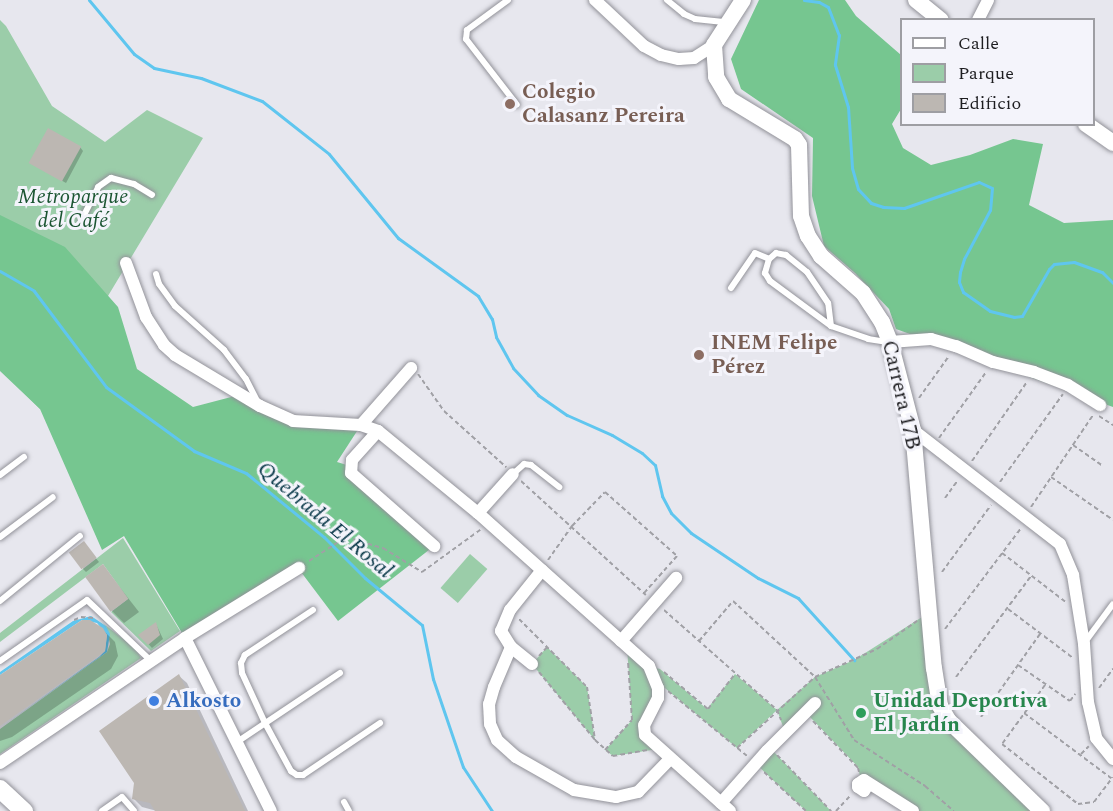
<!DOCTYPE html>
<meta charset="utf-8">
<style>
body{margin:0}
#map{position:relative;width:1113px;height:811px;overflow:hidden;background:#e7e7ee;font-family:Spectral,serif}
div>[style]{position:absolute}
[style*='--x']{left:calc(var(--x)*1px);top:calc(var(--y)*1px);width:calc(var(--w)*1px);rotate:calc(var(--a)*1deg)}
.green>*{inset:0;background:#9bcda9;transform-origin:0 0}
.forest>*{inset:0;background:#76c690}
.water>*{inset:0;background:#5fc6ef}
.shadow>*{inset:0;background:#0003}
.stream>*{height:3px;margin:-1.5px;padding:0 1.5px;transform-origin:1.5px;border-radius:1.5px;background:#5fc6ef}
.building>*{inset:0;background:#bcb7b2;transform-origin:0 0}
.path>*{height:2px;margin-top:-1px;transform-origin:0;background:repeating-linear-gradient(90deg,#a0a0a5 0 4.5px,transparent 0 7.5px)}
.roads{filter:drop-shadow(0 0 2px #929299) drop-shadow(0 0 2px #929299)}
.lane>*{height:6px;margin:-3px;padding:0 3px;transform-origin:3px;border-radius:3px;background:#fff}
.street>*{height:12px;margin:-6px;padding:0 6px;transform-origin:6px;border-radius:6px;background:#fff}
.secondary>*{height:16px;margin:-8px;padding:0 8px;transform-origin:8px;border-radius:8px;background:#fff}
.primary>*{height:18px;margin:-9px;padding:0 9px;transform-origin:9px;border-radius:9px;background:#fff}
.dots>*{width:16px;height:16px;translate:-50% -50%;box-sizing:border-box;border:3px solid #f4f4fb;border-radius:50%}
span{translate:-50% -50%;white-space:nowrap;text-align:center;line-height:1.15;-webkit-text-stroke:6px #f4f4fb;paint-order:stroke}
.education-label{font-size:21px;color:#785e54;font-weight:700}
.left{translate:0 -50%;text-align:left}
.park-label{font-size:21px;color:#1b5532;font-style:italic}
.street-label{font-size:21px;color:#1d1d20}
.shop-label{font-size:21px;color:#366cbe;font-weight:700}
.leisure-label{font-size:21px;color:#27864d;font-weight:700}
.water-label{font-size:22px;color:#043545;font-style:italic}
.legend{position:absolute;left:900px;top:18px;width:195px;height:108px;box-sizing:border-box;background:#f4f4fb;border:2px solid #9e9ea3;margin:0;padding:8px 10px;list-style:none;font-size:18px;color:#1d1d20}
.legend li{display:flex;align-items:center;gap:12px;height:30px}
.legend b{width:30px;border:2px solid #9e9ea3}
</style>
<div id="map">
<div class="green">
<i style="clip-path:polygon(0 20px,6px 26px,52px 106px,105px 142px,147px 110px,203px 138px,40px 409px,0 369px)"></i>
<i style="clip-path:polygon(123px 538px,180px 631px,151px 651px,111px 612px,128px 599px,103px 564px,0 642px,0 633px)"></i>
<i style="left:470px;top:554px;width:23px;height:45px;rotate:41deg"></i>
<i style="clip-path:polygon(930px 612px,940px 706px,1042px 811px,913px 811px,861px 781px,858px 767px,809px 716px,785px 732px,777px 710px,737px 748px,654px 679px,658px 688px,644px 725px,658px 749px,613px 756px,605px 750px,632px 720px,627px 647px,649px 666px,660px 669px,707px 709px,735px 674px,777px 710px,815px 677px,854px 660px)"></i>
<i style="clip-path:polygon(99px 620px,136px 649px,141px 658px,0 754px,0 729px,107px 652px,110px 644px,106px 626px)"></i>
<i style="clip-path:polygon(547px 647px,587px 687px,595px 740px,532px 664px)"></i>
<i style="clip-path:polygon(773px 751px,831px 811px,806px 811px,757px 765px)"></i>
</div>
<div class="forest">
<i style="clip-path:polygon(759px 0,845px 0,856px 16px,901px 55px,901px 109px,892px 124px,903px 148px,931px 165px,970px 155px,1013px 139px,1043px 144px,1029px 205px,1064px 223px,1113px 220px,1113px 407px,896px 329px,889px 309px,855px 273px,824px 246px,812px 196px,813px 138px,741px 89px,731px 59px)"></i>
<i style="clip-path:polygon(0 215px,65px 247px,118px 307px,137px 369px,193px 407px,235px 396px,288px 418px,361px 425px,337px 462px,350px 466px,434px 546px,338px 621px,298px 568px,185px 638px,124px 536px,102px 550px,40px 409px,0 371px)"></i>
</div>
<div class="water">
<i style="clip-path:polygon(91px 616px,106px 626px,110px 634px,107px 652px,0 728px,99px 657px,105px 651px,107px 635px,97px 623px,82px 620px,0 675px,0 672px,73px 621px)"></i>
</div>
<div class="shadow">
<i style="clip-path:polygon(80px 147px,83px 151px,66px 183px,31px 163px)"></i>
<i style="clip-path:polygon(87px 547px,99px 562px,86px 572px,83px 569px)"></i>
<i style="clip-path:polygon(103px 566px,139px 612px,124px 623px,112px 611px)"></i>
<i style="clip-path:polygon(156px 624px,163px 639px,152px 648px,140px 635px)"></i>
<i style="clip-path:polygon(102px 629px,115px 642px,118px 656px,111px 669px,12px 737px,0 741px,0 678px)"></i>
<i style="clip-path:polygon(179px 676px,187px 683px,248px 811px,157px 811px,142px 807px,134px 799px)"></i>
</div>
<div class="stream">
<i style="--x:89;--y:0;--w:70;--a:50.2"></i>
<i style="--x:134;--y:54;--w:24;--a:35"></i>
<i style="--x:154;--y:68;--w:48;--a:12"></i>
<i style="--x:201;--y:78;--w:65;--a:20.7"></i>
<i style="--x:262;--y:101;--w:85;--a:38.3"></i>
<i style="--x:329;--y:154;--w:109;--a:50.6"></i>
<i style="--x:398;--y:238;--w:99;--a:35.9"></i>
<i style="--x:478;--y:296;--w:27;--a:59"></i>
<i style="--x:492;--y:319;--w:18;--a:77"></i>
<i style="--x:496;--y:337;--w:35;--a:61"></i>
<i style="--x:513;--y:368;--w:37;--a:47"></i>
<i style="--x:538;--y:395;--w:35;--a:35"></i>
<i style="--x:567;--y:415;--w:49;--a:24"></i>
<i style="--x:612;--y:435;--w:35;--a:31"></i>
<i style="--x:642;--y:453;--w:18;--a:43"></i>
<i style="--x:655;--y:465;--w:32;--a:77"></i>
<i style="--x:662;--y:496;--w:19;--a:62"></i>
<i style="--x:671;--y:513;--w:28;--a:45"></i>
<i style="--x:691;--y:533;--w:81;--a:33.9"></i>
<i style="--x:758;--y:578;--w:45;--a:26.6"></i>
<i style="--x:798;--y:598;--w:84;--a:47.9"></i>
<i style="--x:804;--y:0;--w:15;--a:8"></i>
<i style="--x:819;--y:2;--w:10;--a:29"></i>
<i style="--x:828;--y:7;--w:30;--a:69"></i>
<i style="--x:839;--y:35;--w:30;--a:98"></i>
<i style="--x:835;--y:65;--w:44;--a:72.8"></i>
<i style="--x:848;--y:107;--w:61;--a:86.2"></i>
<i style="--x:852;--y:168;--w:22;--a:74"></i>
<i style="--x:858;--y:189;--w:19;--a:47"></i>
<i style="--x:871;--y:203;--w:13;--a:18"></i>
<i style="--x:883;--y:207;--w:21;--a:3"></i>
<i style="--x:904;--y:208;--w:79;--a:-19.1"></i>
<i style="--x:979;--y:182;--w:14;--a:25"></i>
<i style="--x:992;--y:188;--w:22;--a:95"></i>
<i style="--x:990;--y:210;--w:55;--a:118"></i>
<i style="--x:964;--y:259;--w:14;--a:107"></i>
<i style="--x:960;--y:272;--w:10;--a:96"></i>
<i style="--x:959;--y:282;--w:11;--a:68"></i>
<i style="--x:963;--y:292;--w:33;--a:35"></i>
<i style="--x:990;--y:311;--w:25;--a:14"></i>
<i style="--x:1014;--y:317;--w:8;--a:-7"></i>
<i style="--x:1022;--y:316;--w:54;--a:-60.1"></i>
<i style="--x:1049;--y:269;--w:7;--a:-45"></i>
<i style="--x:1054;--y:264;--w:20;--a:-6"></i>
<i style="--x:1074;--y:262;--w:30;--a:20"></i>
<i style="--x:1102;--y:272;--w:16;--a:45"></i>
<i style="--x:0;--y:271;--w:39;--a:30"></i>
<i style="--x:34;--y:291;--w:120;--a:53.1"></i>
<i style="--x:106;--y:387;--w:109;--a:36"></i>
<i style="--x:194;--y:451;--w:56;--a:22.9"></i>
<i style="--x:246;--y:473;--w:101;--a:39.4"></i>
<i style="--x:324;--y:537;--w:58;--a:45"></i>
<i style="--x:365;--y:578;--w:74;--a:39.5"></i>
<i style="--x:422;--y:625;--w:55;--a:78.5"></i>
<i style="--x:433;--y:679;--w:93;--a:71.2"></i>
<i style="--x:463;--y:767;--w:53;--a:56.6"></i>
</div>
<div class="building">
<i style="left:48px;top:128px;width:38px;height:40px;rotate:29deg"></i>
<i style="left:84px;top:541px;width:21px;height:19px;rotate:53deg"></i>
<i style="left:103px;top:564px;width:43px;height:22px;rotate:54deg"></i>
<i style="clip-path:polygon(82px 620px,90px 620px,103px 628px,107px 635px,105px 651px,0 726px,0 675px)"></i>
<i style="clip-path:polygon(156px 622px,160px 635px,148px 645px,138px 635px)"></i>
<i style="clip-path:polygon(179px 674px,245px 811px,155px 811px,150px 803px,132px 799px,134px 783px,99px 731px)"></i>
</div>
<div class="path">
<i style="--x:418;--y:374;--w:45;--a:54.9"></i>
<i style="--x:444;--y:411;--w:84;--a:42.1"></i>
<i style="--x:919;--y:398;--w:52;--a:-54.5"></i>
<i style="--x:1099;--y:416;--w:17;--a:33"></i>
<i style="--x:939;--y:438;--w:81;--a:-54.5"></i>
<i style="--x:1073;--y:445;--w:35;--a:35"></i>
<i style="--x:972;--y:461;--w:96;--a:-55.2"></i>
<i style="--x:1051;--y:477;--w:75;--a:34.7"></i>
<i style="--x:521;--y:481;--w:169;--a:42.4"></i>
<i style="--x:1000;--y:482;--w:108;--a:-54.4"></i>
<i style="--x:945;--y:498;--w:22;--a:-54"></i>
<i style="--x:1031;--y:507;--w:111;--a:-56"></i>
<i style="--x:1002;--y:553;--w:82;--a:37.6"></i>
<i style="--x:548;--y:560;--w:42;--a:-54.8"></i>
<i style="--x:572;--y:526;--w:47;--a:-45.9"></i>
<i style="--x:605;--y:492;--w:96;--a:41.6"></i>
<i style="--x:677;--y:556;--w:50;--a:131.7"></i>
<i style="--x:309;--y:561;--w:44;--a:-33"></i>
<i style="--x:346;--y:537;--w:39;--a:17"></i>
<i style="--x:383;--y:548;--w:46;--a:31.6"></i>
<i style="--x:422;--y:572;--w:72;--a:-35.9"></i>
<i style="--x:942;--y:572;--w:83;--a:-53.8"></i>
<i style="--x:1008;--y:609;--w:81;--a:37"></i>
<i style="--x:664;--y:610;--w:151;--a:41.5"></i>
<i style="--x:777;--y:710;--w:11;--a:68"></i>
<i style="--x:519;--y:619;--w:96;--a:45"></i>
<i style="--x:587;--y:687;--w:54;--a:81.4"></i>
<i style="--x:74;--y:620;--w:8;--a:-23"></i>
<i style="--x:81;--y:617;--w:13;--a:4"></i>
<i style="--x:945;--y:629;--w:126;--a:-53"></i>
<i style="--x:699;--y:641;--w:52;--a:-49.6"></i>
<i style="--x:733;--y:601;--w:112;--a:42.8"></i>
<i style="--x:815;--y:677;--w:74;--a:58.2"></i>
<i style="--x:854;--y:740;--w:85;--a:32.9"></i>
<i style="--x:925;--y:786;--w:38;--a:41"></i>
<i style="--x:539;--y:656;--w:12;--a:-48"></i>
<i style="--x:1018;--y:665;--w:63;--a:34.7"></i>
<i style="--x:1070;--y:701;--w:9;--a:-54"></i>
<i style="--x:539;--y:672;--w:88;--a:50.5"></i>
<i style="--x:595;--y:740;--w:24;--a:42"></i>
<i style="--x:613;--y:756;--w:35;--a:-10"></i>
<i style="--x:664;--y:672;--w:57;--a:40.1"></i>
<i style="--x:708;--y:709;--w:44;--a:-52.4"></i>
<i style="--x:956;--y:677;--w:126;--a:-53.4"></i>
<i style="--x:1045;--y:685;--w:73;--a:126.1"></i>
<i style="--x:1002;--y:744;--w:97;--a:38.3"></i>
<i style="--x:1078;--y:804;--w:16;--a:-7"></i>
<i style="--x:1094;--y:802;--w:31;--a:-53"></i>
<i style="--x:1099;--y:688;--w:24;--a:-54"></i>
<i style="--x:668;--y:691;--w:102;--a:39.4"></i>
<i style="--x:1024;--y:713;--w:109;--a:36.8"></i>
<i style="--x:981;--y:717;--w:102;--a:-54.6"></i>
<i style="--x:813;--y:721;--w:65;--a:46.2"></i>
<i style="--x:858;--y:768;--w:4;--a:76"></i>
<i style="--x:737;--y:748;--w:105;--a:-42.3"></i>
<i style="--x:815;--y:677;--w:68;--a:-24.3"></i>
<i style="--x:877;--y:649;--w:49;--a:-35"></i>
<i style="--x:605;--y:750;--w:40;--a:-48"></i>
<i style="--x:632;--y:720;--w:59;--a:-93.9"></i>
<i style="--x:1081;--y:754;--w:11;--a:-45"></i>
<i style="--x:777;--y:755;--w:78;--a:46"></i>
<i style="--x:764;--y:772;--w:57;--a:42.9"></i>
<i style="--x:836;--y:811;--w:22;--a:-47"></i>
</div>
<div class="roads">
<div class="lane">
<i style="--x:508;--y:0;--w:51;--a:143.8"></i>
<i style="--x:467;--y:30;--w:9;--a:96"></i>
<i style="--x:466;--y:39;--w:83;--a:52.3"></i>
<i style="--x:667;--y:0;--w:22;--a:39"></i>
<i style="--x:684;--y:14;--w:12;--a:24"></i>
<i style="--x:695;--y:19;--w:31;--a:6"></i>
<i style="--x:81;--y:221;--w:38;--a:-63"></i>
<i style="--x:98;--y:187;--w:16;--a:-35"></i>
<i style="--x:111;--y:178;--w:24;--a:15"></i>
<i style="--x:134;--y:184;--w:21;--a:31"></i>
<i style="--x:156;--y:274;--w:10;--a:73"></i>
<i style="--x:159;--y:284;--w:27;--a:54"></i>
<i style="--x:175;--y:306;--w:66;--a:41.9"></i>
<i style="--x:224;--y:350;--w:36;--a:53"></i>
<i style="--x:246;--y:379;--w:27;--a:63"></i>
<i style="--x:731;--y:288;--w:42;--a:-55.6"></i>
<i style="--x:755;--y:253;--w:15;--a:23"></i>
<i style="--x:831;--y:326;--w:23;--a:-97"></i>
<i style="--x:828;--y:303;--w:37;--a:-124"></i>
<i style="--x:807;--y:272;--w:27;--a:-141"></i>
<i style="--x:786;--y:255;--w:10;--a:-169"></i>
<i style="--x:776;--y:253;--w:9;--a:139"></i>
<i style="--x:769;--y:259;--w:15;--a:106"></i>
<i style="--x:765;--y:273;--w:9;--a:58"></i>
<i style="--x:770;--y:281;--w:76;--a:36.4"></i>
<i style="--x:831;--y:326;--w:39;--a:19"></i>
<i style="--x:868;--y:339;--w:20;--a:9"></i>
<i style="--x:513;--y:474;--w:15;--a:-42"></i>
<i style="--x:524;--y:464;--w:7;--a:8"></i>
<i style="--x:531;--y:465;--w:36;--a:38"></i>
<i style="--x:0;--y:475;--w:30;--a:-37"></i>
<i style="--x:0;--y:537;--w:66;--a:-37"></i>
<i style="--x:0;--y:601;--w:103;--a:-39.1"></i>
<i style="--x:313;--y:610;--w:82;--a:146.5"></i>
<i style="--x:245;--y:655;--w:9;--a:117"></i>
<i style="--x:241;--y:663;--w:10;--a:84"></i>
<i style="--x:242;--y:673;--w:55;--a:65.3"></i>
<i style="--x:265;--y:723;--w:55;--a:61.6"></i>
<i style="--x:291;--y:771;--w:7;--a:34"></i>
<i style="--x:297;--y:775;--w:6;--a:0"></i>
<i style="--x:303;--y:775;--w:93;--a:-34"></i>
<i style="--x:1085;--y:642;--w:47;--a:-53.6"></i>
<i style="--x:0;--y:661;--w:106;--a:-35"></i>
<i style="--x:87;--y:600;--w:88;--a:43.6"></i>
<i style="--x:237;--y:742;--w:124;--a:-33.8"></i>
<i style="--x:344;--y:802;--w:10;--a:61"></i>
<i style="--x:102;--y:811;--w:24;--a:-35"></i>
<i style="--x:122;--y:797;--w:18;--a:49"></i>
</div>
<div class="street">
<i style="--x:595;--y:0;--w:67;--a:43.2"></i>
<i style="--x:644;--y:46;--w:19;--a:28"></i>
<i style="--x:661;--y:55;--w:18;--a:13"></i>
<i style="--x:679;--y:59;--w:15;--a:-4"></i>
<i style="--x:694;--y:58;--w:24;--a:-33"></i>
<i style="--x:978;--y:20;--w:22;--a:-63"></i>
<i style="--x:126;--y:263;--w:58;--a:69.7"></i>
<i style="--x:146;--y:317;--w:33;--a:57"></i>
<i style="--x:164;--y:345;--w:15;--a:42"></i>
<i style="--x:175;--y:355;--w:99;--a:31"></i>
<i style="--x:260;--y:406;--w:36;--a:24"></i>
<i style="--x:293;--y:421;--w:68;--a:3.4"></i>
<i style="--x:361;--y:425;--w:18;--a:19"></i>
<i style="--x:378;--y:431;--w:129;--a:39.4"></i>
<i style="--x:478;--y:513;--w:229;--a:41.8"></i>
<i style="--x:649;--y:666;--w:24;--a:68"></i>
<i style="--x:658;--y:688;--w:10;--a:90"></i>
<i style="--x:658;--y:698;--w:30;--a:117"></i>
<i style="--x:644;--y:725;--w:10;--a:84"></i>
<i style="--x:645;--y:735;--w:114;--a:41.8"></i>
<i style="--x:890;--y:342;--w:41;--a:-4.2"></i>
<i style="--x:931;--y:339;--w:26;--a:16"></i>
<i style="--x:956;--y:346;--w:40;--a:23.4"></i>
<i style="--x:993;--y:362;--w:42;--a:13.7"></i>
<i style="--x:1034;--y:372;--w:36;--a:21"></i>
<i style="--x:1068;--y:385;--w:38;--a:32"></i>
<i style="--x:361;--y:425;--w:76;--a:-48.7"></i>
<i style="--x:913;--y:430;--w:186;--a:37.8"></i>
<i style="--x:1060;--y:544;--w:34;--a:67"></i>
<i style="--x:1073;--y:575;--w:70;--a:80.9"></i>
<i style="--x:1084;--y:644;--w:58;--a:86.1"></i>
<i style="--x:1088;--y:702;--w:37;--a:77"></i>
<i style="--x:1096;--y:738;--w:27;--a:51"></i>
<i style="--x:378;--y:431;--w:39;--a:132"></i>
<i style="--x:352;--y:460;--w:13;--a:94"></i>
<i style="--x:351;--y:473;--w:111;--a:41.3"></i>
<i style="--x:478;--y:513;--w:52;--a:-48.1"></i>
<i style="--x:185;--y:638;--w:193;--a:63.6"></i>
<i style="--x:621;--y:641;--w:84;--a:-48.9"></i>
<i style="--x:511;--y:647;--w:43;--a:113"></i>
<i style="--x:494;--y:687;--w:18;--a:106"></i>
<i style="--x:489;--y:704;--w:20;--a:87"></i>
<i style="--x:490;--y:724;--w:17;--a:66"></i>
<i style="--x:497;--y:740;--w:25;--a:42"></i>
<i style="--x:516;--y:757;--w:67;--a:29.6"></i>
<i style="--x:574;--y:790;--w:43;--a:9.5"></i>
<i style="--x:616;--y:797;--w:23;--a:-13"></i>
<i style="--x:638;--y:792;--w:46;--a:-45.9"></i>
<i style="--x:532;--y:664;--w:27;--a:-141"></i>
<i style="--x:511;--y:647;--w:19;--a:-122"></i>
<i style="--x:501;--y:631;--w:23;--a:-67"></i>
<i style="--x:510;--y:610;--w:51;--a:-51.3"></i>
<i style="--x:0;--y:763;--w:223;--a:-34"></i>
<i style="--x:185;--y:638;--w:134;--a:-31.6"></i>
<i style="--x:868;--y:785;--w:7;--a:124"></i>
<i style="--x:864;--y:791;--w:7;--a:-146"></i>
<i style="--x:858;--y:787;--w:3;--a:-90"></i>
<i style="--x:858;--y:784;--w:7;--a:-34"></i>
<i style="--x:864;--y:780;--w:58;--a:32.3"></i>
<i style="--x:721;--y:803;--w:69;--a:-48.5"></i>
<i style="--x:767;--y:751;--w:68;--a:-45"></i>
</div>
<div class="secondary">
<i style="--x:743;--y:0;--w:54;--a:122.8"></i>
<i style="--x:714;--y:45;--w:32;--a:86"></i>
<i style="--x:716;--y:77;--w:26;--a:59"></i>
<i style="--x:729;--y:99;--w:77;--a:31.2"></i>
<i style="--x:795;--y:139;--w:7;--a:56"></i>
<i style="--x:799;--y:145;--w:71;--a:88.4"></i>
<i style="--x:801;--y:216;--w:21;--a:71"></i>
<i style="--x:808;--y:236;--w:24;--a:57"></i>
<i style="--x:821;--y:256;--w:56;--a:41.4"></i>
<i style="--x:863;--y:293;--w:35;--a:57"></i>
<i style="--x:882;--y:322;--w:22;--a:68"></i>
<i style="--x:890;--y:342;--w:91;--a:75.4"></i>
<i style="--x:913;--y:430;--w:239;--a:85"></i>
<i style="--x:934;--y:668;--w:38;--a:81"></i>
<i style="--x:940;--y:706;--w:16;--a:60"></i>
<i style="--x:948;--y:720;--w:131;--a:44.1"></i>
<i style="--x:916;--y:0;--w:32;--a:39"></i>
<i style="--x:1086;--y:124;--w:33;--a:35"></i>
</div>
<div class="primary">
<i style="--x:0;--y:789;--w:33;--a:43"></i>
</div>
</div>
<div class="dots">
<i style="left:510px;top:104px;background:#8d6e63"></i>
<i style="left:699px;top:355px;background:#8d6e63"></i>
<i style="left:154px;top:701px;background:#3f7fe0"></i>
<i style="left:861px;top:713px;background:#2e9e5b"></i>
</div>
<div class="education-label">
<span class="left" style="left:522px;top:104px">Colegio<br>Calasanz Pereira</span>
<span class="left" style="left:711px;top:355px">INEM Felipe<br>Pérez</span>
</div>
<div class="park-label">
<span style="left:73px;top:209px">Metroparque<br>del Café</span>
</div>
<div class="street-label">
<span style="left:901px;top:395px;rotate:77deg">Carrera 17B</span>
</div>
<div class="shop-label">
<span class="left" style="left:166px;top:701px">Alkosto</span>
</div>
<div class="leisure-label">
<span class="left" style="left:873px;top:713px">Unidad Deportiva<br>El Jardín</span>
</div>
<div class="water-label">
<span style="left:325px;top:520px;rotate:40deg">Quebrada El Rosal</span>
</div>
<ul class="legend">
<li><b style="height:8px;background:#fff"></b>Calle</li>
<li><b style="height:16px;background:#9bcda9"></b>Parque</li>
<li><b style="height:16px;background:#bcb7b2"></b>Edificio</li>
</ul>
</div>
